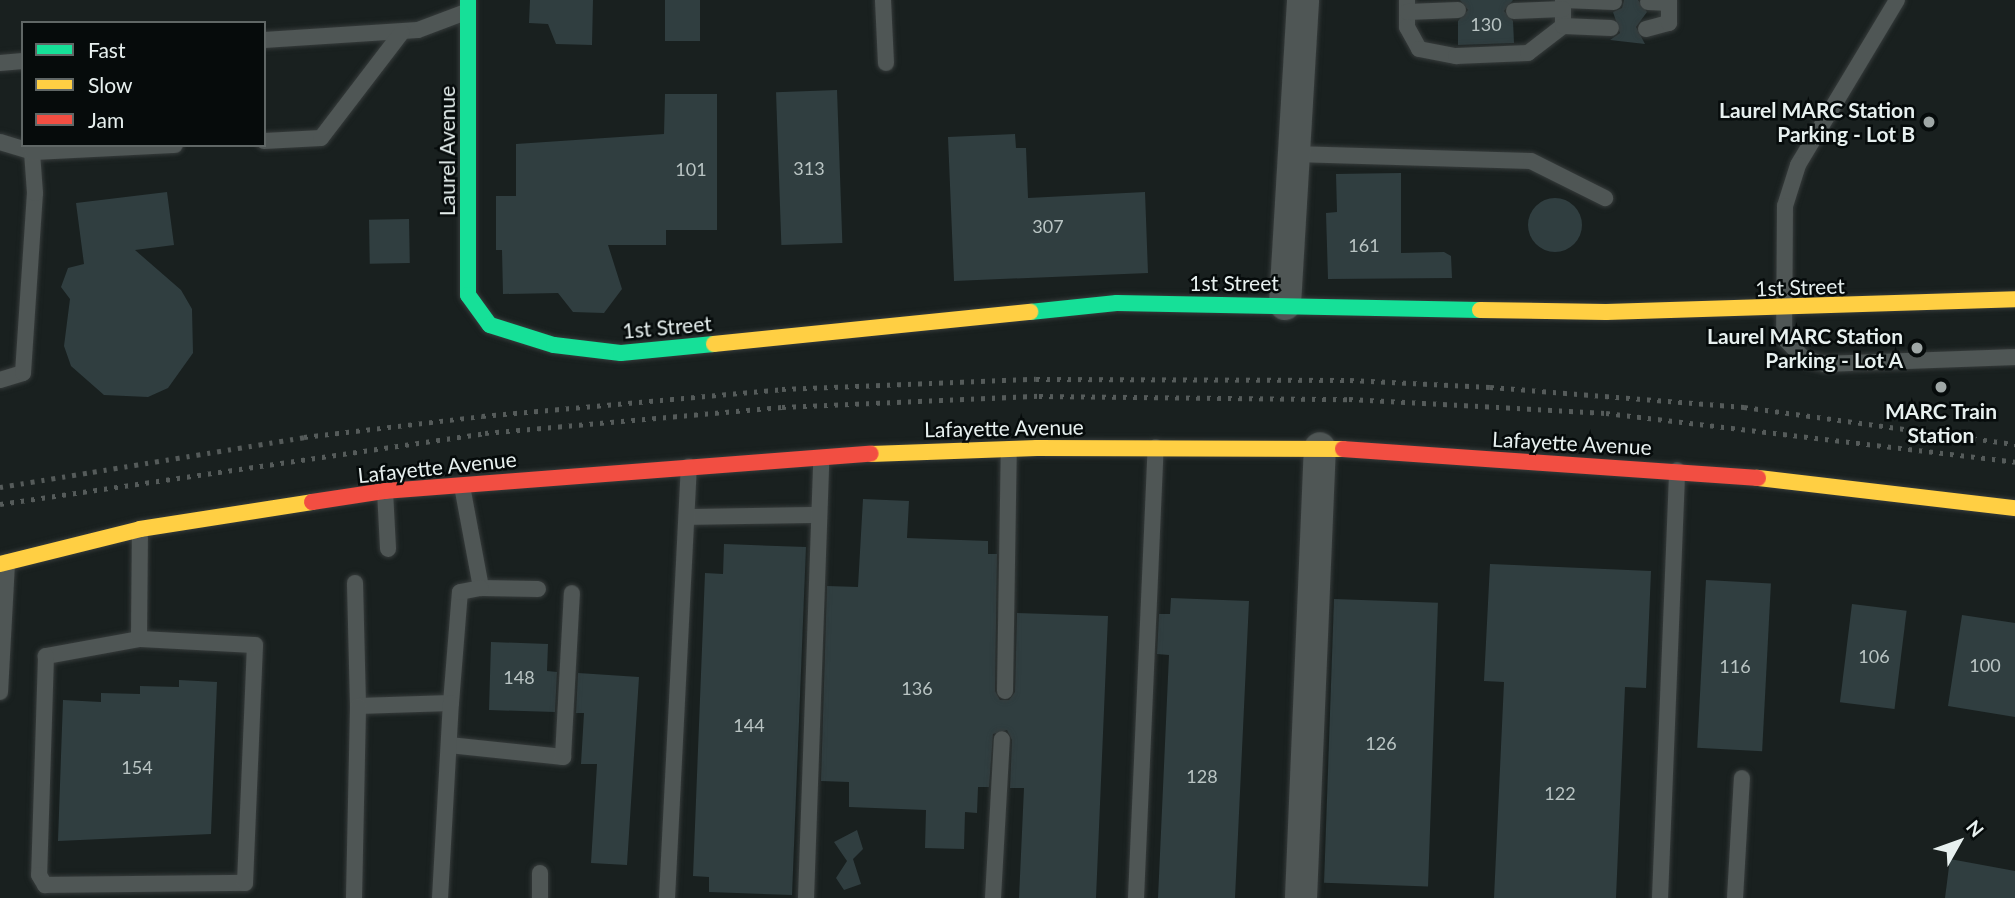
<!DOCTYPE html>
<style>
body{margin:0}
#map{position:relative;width:2015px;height:898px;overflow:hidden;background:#19201f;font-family:Lato,sans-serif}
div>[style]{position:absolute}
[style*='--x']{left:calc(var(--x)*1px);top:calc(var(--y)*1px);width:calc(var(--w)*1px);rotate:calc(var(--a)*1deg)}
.building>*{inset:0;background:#303e40;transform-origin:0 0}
.round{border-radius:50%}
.roads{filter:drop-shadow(0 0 2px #363b3b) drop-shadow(0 0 2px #363b3b)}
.lane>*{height:16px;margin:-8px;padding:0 8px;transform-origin:8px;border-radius:8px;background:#4f5655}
.street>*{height:32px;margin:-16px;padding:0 16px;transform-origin:16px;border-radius:16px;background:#4f5655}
.fast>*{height:16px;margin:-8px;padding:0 8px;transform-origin:8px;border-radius:8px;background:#16e098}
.slow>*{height:16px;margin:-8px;padding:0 8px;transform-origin:8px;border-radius:8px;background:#ffcf43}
.jam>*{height:16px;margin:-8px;padding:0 8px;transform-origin:8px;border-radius:8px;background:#f24e42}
.rail>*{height:5px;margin-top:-2.5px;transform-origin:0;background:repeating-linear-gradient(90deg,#555b5a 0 3.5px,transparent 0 10.5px)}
.dots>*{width:19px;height:19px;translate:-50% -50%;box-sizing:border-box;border:4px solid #060b0b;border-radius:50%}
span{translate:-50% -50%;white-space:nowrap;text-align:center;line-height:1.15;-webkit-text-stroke:5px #060b0b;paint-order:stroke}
.number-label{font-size:18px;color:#b9c4c3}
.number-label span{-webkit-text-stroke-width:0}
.poi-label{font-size:21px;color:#e7f0ef;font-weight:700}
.right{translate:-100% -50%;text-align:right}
.street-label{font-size:21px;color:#e7f0ef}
.legend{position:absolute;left:21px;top:21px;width:245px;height:126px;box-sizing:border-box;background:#060b0b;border:2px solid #606766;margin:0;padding:9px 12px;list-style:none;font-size:21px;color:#e7f0ef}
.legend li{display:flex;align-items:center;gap:14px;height:35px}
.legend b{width:35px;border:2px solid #606766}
.north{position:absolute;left:1924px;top:807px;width:70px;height:70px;-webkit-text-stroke:5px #060b0b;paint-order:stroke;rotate:50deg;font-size:19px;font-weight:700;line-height:28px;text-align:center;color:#e7f0ef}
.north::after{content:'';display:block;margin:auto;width:24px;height:32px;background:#e7f0ef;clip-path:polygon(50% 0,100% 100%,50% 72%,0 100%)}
</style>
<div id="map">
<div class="building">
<i style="clip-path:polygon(530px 0,593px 0,592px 45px,556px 44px,548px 24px,529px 23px)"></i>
<i style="left:665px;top:0;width:35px;height:41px"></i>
<i style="clip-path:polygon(1460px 0,1513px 0,1504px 11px,1513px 21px,1514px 43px,1458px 45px,1458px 21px,1468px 10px)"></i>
<i style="clip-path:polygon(1624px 0,1638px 0,1647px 12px,1636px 27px,1645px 44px,1610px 40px,1620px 33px,1613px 12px,1622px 8px)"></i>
<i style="left:837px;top:90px;width:153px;height:61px;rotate:88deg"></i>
<i style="clip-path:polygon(665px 94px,717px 94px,717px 230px,666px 230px,666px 245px,608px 245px,622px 289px,604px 313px,573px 312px,558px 293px,503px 294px,502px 250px,496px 250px,496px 196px,516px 196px,516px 144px,664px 134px)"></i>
<i style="clip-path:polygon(1015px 134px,1016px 148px,1026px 148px,1028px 198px,1145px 192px,1148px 273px,954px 281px,948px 137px)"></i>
<i style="clip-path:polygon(1401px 173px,1401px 253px,1444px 252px,1451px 256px,1452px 278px,1328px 279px,1326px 213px,1337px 212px,1336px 174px)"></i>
<i style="clip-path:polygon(167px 192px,174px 245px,135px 250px,181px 290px,192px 309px,193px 353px,168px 388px,148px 397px,104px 395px,71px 366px,64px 346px,70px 299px,61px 287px,68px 268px,84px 264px,76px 203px)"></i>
<i class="round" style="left:1528px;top:198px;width:54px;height:54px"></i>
<i style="left:409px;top:219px;width:44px;height:40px;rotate:89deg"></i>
<i style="clip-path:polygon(863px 499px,909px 501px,907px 538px,988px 541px,988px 554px,997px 554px,995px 691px,1000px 700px,1009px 700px,1015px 692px,1017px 613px,1108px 616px,1096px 898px,1019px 898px,1024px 788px,1010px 788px,1012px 740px,1007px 730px,993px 734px,989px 787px,978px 787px,977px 813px,965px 812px,964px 849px,925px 848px,926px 810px,849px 807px,849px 782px,821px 781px,827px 586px,858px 587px)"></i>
<i style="clip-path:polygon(724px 544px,806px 547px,792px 895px,709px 892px,709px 877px,693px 876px,705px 573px,723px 574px)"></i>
<i style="clip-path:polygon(1490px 564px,1651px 571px,1646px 688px,1625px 687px,1616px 898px,1494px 898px,1504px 682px,1484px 681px)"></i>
<i style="left:1706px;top:580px;width:65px;height:168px;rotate:3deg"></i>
<i style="clip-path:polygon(1171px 598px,1249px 601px,1235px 898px,1158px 898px,1169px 655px,1157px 654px,1159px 614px,1170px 614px)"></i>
<i style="left:1334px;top:599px;width:104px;height:284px;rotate:2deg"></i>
<i style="left:1852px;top:604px;width:55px;height:99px;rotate:7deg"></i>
<i style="clip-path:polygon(1962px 615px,2015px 623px,2015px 717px,1948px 706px)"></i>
<i style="clip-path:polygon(491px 642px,548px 644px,547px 671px,557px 672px,555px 712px,489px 710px)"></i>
<i style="clip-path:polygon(578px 673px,639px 677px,627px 865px,591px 863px,597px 764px,581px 764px,584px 713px,576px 713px)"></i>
<i style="clip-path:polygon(179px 680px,217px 682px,211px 834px,58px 841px,63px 700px,101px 702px,101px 693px,140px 694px,140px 686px,179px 687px)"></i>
<i style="clip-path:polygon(857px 830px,863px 849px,853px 859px,861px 884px,844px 890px,836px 878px,847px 861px,834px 842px)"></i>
<i style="clip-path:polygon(1950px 859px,2015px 871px,2015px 898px,1945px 898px)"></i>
</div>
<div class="roads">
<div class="lane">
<i style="--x:883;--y:0;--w:63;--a:87.3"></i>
<i style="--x:1407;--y:0;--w:27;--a:90"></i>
<i style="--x:1407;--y:27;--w:25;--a:61"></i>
<i style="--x:1419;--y:49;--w:38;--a:11"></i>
<i style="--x:1456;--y:56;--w:72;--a:-2.4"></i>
<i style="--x:1528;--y:53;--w:44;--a:-37.6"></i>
<i style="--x:1563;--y:26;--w:26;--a:-90"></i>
<i style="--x:1563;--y:0;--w:51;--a:2.2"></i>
<i style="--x:1897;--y:0;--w:192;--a:121"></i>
<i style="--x:1798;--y:165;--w:43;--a:107.6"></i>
<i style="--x:1785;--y:206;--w:132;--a:90.4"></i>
<i style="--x:1784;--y:338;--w:29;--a:46"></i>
<i style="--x:1804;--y:359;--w:22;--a:13"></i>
<i style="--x:1825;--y:364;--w:190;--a:-2.1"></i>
<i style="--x:1648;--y:2;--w:21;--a:3"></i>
<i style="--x:1514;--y:11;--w:49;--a:-2.3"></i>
<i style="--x:1407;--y:12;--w:51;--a:-2.2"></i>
<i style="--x:1563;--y:26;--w:48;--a:2.4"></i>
<i style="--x:1646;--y:29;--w:24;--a:-15"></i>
<i style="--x:1669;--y:23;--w:23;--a:-90"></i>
<i style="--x:264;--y:40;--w:154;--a:-3.7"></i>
<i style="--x:418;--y:30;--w:51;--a:-20.6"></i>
<i style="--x:0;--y:63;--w:23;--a:-5"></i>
<i style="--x:264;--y:141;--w:57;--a:-3"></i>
<i style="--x:321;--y:138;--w:133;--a:-52.6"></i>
<i style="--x:0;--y:142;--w:34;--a:17"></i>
<i style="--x:1294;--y:154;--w:237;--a:1.7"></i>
<i style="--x:1531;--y:161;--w:83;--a:26.6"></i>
<i style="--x:0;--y:380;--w:24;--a:-17"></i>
<i style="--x:23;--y:373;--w:180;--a:-86.2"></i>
<i style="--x:35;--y:193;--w:41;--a:-94.2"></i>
<i style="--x:32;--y:152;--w:143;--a:-2.8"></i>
<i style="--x:462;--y:486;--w:104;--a:79.4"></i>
<i style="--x:481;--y:588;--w:57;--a:1"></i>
<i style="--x:385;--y:491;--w:58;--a:87"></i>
<i style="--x:687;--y:517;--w:132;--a:-0.9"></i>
<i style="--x:355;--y:583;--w:123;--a:88.6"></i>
<i style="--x:358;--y:706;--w:93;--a:-1.8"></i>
<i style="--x:451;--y:703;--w:111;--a:-85.4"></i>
<i style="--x:460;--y:592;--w:21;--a:-11"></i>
<i style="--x:139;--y:639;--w:95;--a:169.6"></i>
<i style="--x:46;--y:656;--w:219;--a:91.8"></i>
<i style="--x:39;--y:875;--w:12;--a:59"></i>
<i style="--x:45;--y:885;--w:200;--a:-0.6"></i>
<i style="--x:245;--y:883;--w:238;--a:-87.6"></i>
<i style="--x:255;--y:645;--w:116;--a:-177"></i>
<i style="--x:139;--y:639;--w:110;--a:-89.5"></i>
<i style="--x:1005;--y:691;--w:242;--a:-89.1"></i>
<i style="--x:0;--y:692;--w:130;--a:-86.9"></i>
<i style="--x:449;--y:745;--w:115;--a:6"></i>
<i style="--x:563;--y:757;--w:164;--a:-86.9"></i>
<i style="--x:354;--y:898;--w:192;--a:-88.8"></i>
<i style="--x:440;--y:898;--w:195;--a:-86.8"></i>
<i style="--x:540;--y:898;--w:25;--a:-90"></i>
<i style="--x:667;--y:898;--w:432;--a:-87.1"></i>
<i style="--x:806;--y:898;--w:440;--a:-88"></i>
<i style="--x:993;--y:898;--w:159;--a:-86.8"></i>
<i style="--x:1136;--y:898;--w:451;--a:-87.5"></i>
<i style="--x:1660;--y:898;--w:428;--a:-87.7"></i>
<i style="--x:1735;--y:898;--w:120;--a:-86.7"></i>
</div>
<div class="street">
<i style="--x:1285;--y:304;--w:305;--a:-86.6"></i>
<i style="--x:1301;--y:898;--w:450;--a:-87.6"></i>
</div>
<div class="fast">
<i style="--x:468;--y:0;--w:295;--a:90"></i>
<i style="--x:468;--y:295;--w:37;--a:54"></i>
<i style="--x:490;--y:325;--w:67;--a:17.4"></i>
<i style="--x:554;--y:345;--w:67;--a:6.8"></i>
<i style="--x:621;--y:353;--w:93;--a:-5.5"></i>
<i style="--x:1030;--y:312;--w:87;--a:-5.9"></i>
<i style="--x:1117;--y:303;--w:363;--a:1.1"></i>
</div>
<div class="slow">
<i style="--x:1480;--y:310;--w:126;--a:0.9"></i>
<i style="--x:1606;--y:312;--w:409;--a:-1.8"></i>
<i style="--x:714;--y:344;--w:318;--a:-5.8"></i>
<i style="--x:871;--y:454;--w:166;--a:-2.1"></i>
<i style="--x:1037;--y:448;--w:306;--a:0.2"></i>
<i style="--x:1758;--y:478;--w:259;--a:6.7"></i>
<i style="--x:0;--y:564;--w:144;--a:-14"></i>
<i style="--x:140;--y:529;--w:174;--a:-8.9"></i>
</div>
<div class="jam">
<i style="--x:1343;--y:449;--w:416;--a:4"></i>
<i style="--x:312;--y:502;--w:74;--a:-8.6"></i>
<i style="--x:385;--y:491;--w:487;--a:-4.4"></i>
</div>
</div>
<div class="rail">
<i style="--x:0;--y:487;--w:308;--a:-9.3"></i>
<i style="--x:304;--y:437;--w:179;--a:-6.7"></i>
<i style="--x:482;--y:416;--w:301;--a:-5.1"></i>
<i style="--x:782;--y:389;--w:254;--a:-2.3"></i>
<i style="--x:1036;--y:379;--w:314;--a:0.2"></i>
<i style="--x:1350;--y:380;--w:140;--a:2.9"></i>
<i style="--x:1490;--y:387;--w:255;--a:4.5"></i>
<i style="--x:1744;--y:407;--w:274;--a:7.8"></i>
<i style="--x:0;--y:504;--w:490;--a:-8.3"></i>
<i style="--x:485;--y:433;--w:298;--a:-5"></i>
<i style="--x:782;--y:407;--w:257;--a:-2.5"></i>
<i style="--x:1039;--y:396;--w:310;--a:0.6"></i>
<i style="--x:1349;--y:399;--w:257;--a:3.1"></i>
<i style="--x:1606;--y:413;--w:412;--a:6.8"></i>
</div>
<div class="dots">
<i style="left:1929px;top:122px;background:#9fa7a6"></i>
<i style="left:1917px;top:348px;background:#9fa7a6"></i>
<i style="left:1941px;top:387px;background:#9fa7a6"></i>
</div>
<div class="number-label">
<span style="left:1486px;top:24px">130</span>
<span style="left:809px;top:168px">313</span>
<span style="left:691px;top:169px">101</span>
<span style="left:1048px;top:226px">307</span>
<span style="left:1364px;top:245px">161</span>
<span style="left:1874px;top:656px">106</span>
<span style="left:1985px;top:665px">100</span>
<span style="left:1735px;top:666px">116</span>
<span style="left:519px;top:677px">148</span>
<span style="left:917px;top:688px">136</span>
<span style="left:749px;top:725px">144</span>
<span style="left:1381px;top:743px">126</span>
<span style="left:137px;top:767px">154</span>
<span style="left:1202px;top:776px">128</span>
<span style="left:1560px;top:793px">122</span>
</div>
<div class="poi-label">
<span class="right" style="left:1915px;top:122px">Laurel MARC Station<br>Parking - Lot B</span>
<span class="right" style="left:1903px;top:348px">Laurel MARC Station<br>Parking - Lot A</span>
<span style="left:1941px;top:423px">MARC Train<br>Station</span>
</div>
<div class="street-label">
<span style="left:447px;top:151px;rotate:-90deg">Laurel Avenue</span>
<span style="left:1234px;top:283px">1st Street</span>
<span style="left:1800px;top:287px;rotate:-2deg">1st Street</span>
<span style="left:667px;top:327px;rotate:-5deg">1st Street</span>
<span style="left:1004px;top:428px;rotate:-1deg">Lafayette Avenue</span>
<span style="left:1572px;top:443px;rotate:3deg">Lafayette Avenue</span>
<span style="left:437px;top:467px;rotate:-6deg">Lafayette Avenue</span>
</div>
<ul class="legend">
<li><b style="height:9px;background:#16e098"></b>Fast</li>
<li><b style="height:9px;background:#ffcf43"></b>Slow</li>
<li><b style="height:9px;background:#f24e42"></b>Jam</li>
</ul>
<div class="north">N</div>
</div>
